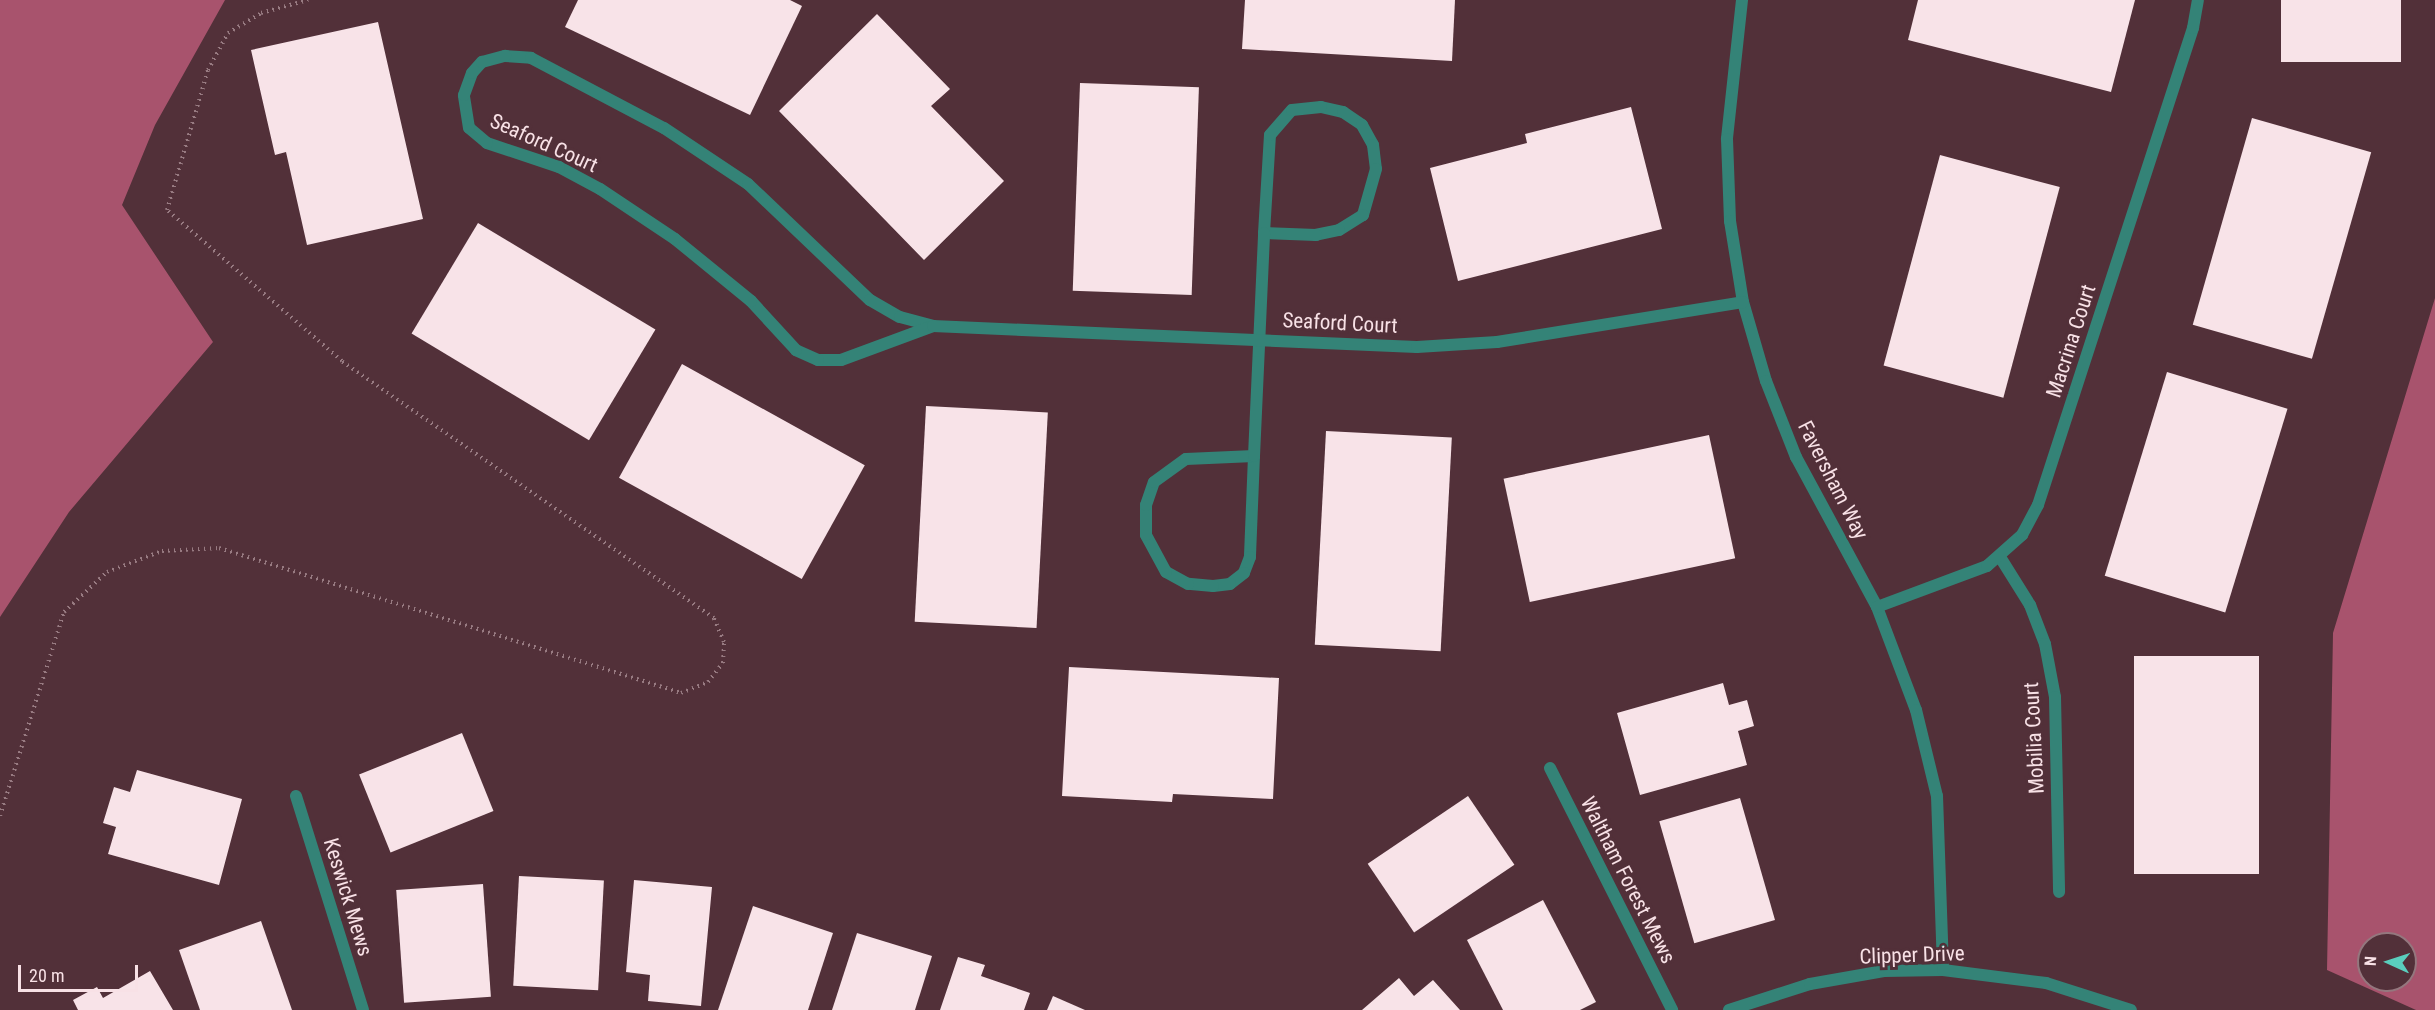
<!DOCTYPE html>
<style>
body{margin:0}
#map{position:relative;width:2435px;height:1010px;overflow:hidden;background:#523039;font-family:"Roboto Condensed",sans-serif}
div>[style]{position:absolute}
[style*='--x']{left:calc(var(--x)*1px);top:calc(var(--y)*1px);width:calc(var(--w)*1px);rotate:calc(var(--a)*1deg)}
.forest>*{inset:0;background:#a8536d}
.building>*{inset:0;background:#f8e3e8;transform-origin:0 0}
.path>*{height:4px;margin-top:-2px;transform-origin:0;background:repeating-linear-gradient(90deg,#987b82 0 1.5px,transparent 0 6px)}
.service>*{height:12px;margin:-6px;padding:0 6px;transform-origin:6px;border-radius:6px;background:#348377}
.minor>*{height:12px;margin:-6px;padding:0 6px;transform-origin:6px;border-radius:6px;background:#348377}
.tertiary>*{height:12px;margin:-6px;padding:0 6px;transform-origin:6px;border-radius:6px;background:#348377}
span{translate:-50% -50%;white-space:nowrap;text-align:center;line-height:1.15;-webkit-text-stroke:6px #523039;paint-order:stroke}
.street-label{font-size:21px;color:#f8e1e6}
.north{position:absolute;left:2357px;top:932px;width:60px;height:60px;box-sizing:border-box;background:#523039;border:2px solid #94777e;border-radius:50%;rotate:273deg;font-size:16px;font-weight:700;line-height:24px;text-align:center;color:#f8e1e6}
.north::after{content:'';display:block;margin:auto;width:21px;height:27px;background:#5acebd;clip-path:polygon(50% 0,100% 100%,50% 72%,0 100%)}
.scale{position:absolute;left:18px;top:965px;width:120px;height:27px;box-sizing:border-box;border:3px solid #f8e1e6;border-top:0;padding-left:8px;font-size:18px;line-height:21px;white-space:nowrap;color:#f8e1e6;-webkit-text-stroke:4px #523039;paint-order:stroke}
</style>
<div id="map">
<div class="forest">
<i style="clip-path:polygon(0 0,225px 0,155px 125px,122px 205px,213px 342px,69px 512px,0 617px)"></i>
<i style="clip-path:polygon(evenodd,2435px 298px,2435px 1010px,2416px 1010px,2327px 970px,2333px 633px,2435px 298px,2369px 944px,2405px 944px,2405px 980px,2369px 980px,2369px 944px)"></i>
</div>
<div class="building">
<i style="clip-path:polygon(578px 0,790px 0,802px 6px,750px 115px,565px 27px)"></i>
<i style="clip-path:polygon(1245px 0,1455px 0,1452px 61px,1242px 49px)"></i>
<i style="clip-path:polygon(1918px 0,2135px 0,2111px 92px,1908px 40px)"></i>
<i style="left:2281px;top:0;width:120px;height:62px"></i>
<i style="clip-path:polygon(877px 14px,950px 89px,931px 106px,1004px 181px,924px 260px,779px 111px)"></i>
<i style="clip-path:polygon(378px 22px,423px 219px,307px 245px,286px 152px,275px 155px,251px 50px)"></i>
<i style="left:1080px;top:83px;width:119px;height:208px;rotate:2deg"></i>
<i style="clip-path:polygon(1631px 107px,1662px 229px,1458px 281px,1430px 168px,1527px 143px,1525px 134px)"></i>
<i style="left:2252px;top:118px;width:124px;height:215px;rotate:16deg"></i>
<i style="left:1940px;top:155px;width:124px;height:218px;rotate:15deg"></i>
<i style="left:478px;top:223px;width:207px;height:129px;rotate:31deg"></i>
<i style="left:682px;top:364px;width:209px;height:130px;rotate:29deg"></i>
<i style="left:2167px;top:372px;width:126px;height:213px;rotate:17deg"></i>
<i style="left:926px;top:406px;width:122px;height:216px;rotate:3deg"></i>
<i style="left:1326px;top:431px;width:126px;height:214px;rotate:3deg"></i>
<i style="left:1709px;top:435px;width:126px;height:210px;rotate:78deg"></i>
<i style="left:2134px;top:656px;width:125px;height:218px"></i>
<i style="clip-path:polygon(1069px 667px,1279px 678px,1273px 799px,1173px 794px,1172px 802px,1062px 796px)"></i>
<i style="clip-path:polygon(1723px 683px,1729px 705px,1747px 700px,1754px 726px,1738px 731px,1747px 765px,1640px 795px,1617px 713px)"></i>
<i style="left:462px;top:733px;width:84px;height:111px;rotate:68deg"></i>
<i style="clip-path:polygon(137px 770px,242px 799px,219px 885px,108px 854px,116px 827px,103px 823px,114px 787px,130px 792px)"></i>
<i style="left:1468px;top:796px;width:83px;height:121px;rotate:56deg"></i>
<i style="left:1740px;top:798px;width:127px;height:84px;rotate:74deg"></i>
<i style="left:519px;top:876px;width:85px;height:110px;rotate:3deg"></i>
<i style="clip-path:polygon(634px 880px,712px 887px,701px 1006px,648px 1001px,650px 975px,626px 972px)"></i>
<i style="left:483px;top:884px;width:113px;height:87px;rotate:86deg"></i>
<i style="clip-path:polygon(1543px 900px,1596px 1002px,1580px 1010px,1503px 1010px,1467px 940px)"></i>
<i style="clip-path:polygon(753px 906px,833px 933px,808px 1010px,718px 1010px)"></i>
<i style="clip-path:polygon(261px 921px,292px 1010px,200px 1010px,179px 950px)"></i>
<i style="clip-path:polygon(857px 933px,932px 956px,915px 1010px,832px 1010px)"></i>
<i style="clip-path:polygon(958px 957px,985px 965px,981px 976px,1030px 993px,1024px 1010px,940px 1010px)"></i>
<i style="clip-path:polygon(150px 971px,173px 1010px,78px 1010px,73px 1000px,97px 987px,103px 998px)"></i>
<i style="clip-path:polygon(1399px 978px,1414px 996px,1433px 980px,1460px 1010px,1362px 1010px)"></i>
<i style="clip-path:polygon(1053px 996px,1085px 1010px,1047px 1010px)"></i>
</div>
<div class="path">
<i style="--x:0;--y:816;--w:214;--a:-72.6"></i>
<i style="--x:64;--y:612;--w:59;--a:-42.9"></i>
<i style="--x:107;--y:572;--w:59;--a:-20.9"></i>
<i style="--x:162;--y:551;--w:57;--a:-3"></i>
<i style="--x:219;--y:548;--w:484;--a:17.4"></i>
<i style="--x:681;--y:693;--w:29;--a:-22"></i>
<i style="--x:708;--y:682;--w:24;--a:-52"></i>
<i style="--x:723;--y:663;--w:21;--a:-87"></i>
<i style="--x:724;--y:642;--w:26;--a:-113"></i>
<i style="--x:714;--y:618;--w:452;--a:-145.4"></i>
<i style="--x:342;--y:361;--w:231;--a:-139.2"></i>
<i style="--x:167;--y:210;--w:146;--a:-73.7"></i>
<i style="--x:208;--y:70;--w:42;--a:-61.6"></i>
<i style="--x:228;--y:33;--w:39;--a:-31"></i>
<i style="--x:261;--y:13;--w:49;--a:-15.5"></i>
</div>
<div class="service">
<i style="--x:1321;--y:107;--w:23;--a:13"></i>
<i style="--x:1343;--y:112;--w:23;--a:34"></i>
<i style="--x:1362;--y:125;--w:23;--a:61"></i>
<i style="--x:1373;--y:145;--w:24;--a:83"></i>
<i style="--x:1376;--y:169;--w:48;--a:105.8"></i>
<i style="--x:1363;--y:215;--w:28;--a:148"></i>
<i style="--x:1339;--y:230;--w:24;--a:168"></i>
<i style="--x:1316;--y:235;--w:52;--a:-177.8"></i>
<i style="--x:1264;--y:233;--w:98;--a:-86.5"></i>
<i style="--x:1270;--y:135;--w:33;--a:-49"></i>
<i style="--x:1292;--y:110;--w:29;--a:-6"></i>
<i style="--x:1254;--y:456;--w:101;--a:92.3"></i>
<i style="--x:1250;--y:557;--w:17;--a:111"></i>
<i style="--x:1244;--y:573;--w:18;--a:142"></i>
<i style="--x:1230;--y:584;--w:17;--a:173"></i>
<i style="--x:1213;--y:586;--w:25;--a:-175"></i>
<i style="--x:1188;--y:584;--w:25;--a:-151"></i>
<i style="--x:1166;--y:572;--w:42;--a:-118.4"></i>
<i style="--x:1146;--y:535;--w:30;--a:-90"></i>
<i style="--x:1146;--y:505;--w:24;--a:-71"></i>
<i style="--x:1154;--y:482;--w:39;--a:-36"></i>
<i style="--x:1186;--y:459;--w:68;--a:-2.5"></i>
<i style="--x:1254;--y:456;--w:223;--a:-87.4"></i>
</div>
<div class="minor">
<i style="--x:1742;--y:0;--w:140;--a:96.2"></i>
<i style="--x:1727;--y:139;--w:82;--a:87.9"></i>
<i style="--x:1730;--y:221;--w:82;--a:80.9"></i>
<i style="--x:1743;--y:302;--w:82;--a:73.8"></i>
<i style="--x:1766;--y:381;--w:82;--a:68.5"></i>
<i style="--x:1796;--y:457;--w:170;--a:61.6"></i>
<i style="--x:1877;--y:607;--w:110;--a:69.3"></i>
<i style="--x:1916;--y:710;--w:89;--a:76.3"></i>
<i style="--x:1937;--y:796;--w:174;--a:88"></i>
<i style="--x:505;--y:56;--w:26;--a:4"></i>
<i style="--x:531;--y:58;--w:150;--a:27.8"></i>
<i style="--x:664;--y:128;--w:101;--a:33.7"></i>
<i style="--x:748;--y:184;--w:168;--a:43.6"></i>
<i style="--x:870;--y:300;--w:34;--a:30"></i>
<i style="--x:900;--y:317;--w:34;--a:15"></i>
<i style="--x:933;--y:326;--w:98;--a:159.7"></i>
<i style="--x:841;--y:360;--w:23;--a:180"></i>
<i style="--x:818;--y:360;--w:24;--a:-156"></i>
<i style="--x:796;--y:350;--w:67;--a:-132.6"></i>
<i style="--x:751;--y:301;--w:98;--a:-140.8"></i>
<i style="--x:675;--y:239;--w:90;--a:-146.3"></i>
<i style="--x:600;--y:189;--w:47;--a:-151.8"></i>
<i style="--x:559;--y:167;--w:76;--a:-161.6"></i>
<i style="--x:487;--y:143;--w:23;--a:-140"></i>
<i style="--x:469;--y:128;--w:33;--a:-99"></i>
<i style="--x:464;--y:95;--w:23;--a:-70"></i>
<i style="--x:472;--y:73;--w:15;--a:-48"></i>
<i style="--x:482;--y:62;--w:24;--a:-15"></i>
<i style="--x:933;--y:326;--w:484;--a:2.5"></i>
<i style="--x:1417;--y:347;--w:80;--a:-3.6"></i>
<i style="--x:1497;--y:342;--w:249;--a:-9.2"></i>
<i style="--x:2000;--y:557;--w:57;--a:58"></i>
<i style="--x:2030;--y:605;--w:42;--a:69"></i>
<i style="--x:2045;--y:644;--w:54;--a:79.3"></i>
<i style="--x:2055;--y:697;--w:195;--a:88.8"></i>
<i style="--x:1877;--y:607;--w:117;--a:-20.4"></i>
<i style="--x:1987;--y:566;--w:47;--a:-41.5"></i>
<i style="--x:2022;--y:535;--w:34;--a:-62"></i>
<i style="--x:2038;--y:505;--w:502;--a:-72"></i>
<i style="--x:2193;--y:28;--w:28;--a:-80"></i>
<i style="--x:1550;--y:768;--w:271;--a:63.2"></i>
<i style="--x:296;--y:796;--w:224;--a:72.6"></i>
</div>
<div class="tertiary">
<i style="--x:1729;--y:1010;--w:85;--a:-17.8"></i>
<i style="--x:1810;--y:984;--w:75;--a:-10"></i>
<i style="--x:1884;--y:971;--w:59;--a:-1"></i>
<i style="--x:1943;--y:970;--w:104;--a:7.2"></i>
<i style="--x:2046;--y:983;--w:89;--a:17.6"></i>
</div>
<div class="street-label">
<span style="left:544px;top:143px;rotate:24deg">Seaford Court</span>
<span style="left:1340px;top:323px;rotate:3deg">Seaford Court</span>
<span style="left:2071px;top:341px;rotate:-72deg">Macrina Court</span>
<span style="left:1833px;top:480px;rotate:63deg">Faversham Way</span>
<span style="left:2034px;top:738px;rotate:-93deg">Mobilia Court</span>
<span style="left:1628px;top:880px;rotate:63deg">Waltham Forest Mews</span>
<span style="left:348px;top:897px;rotate:73deg">Keswick Mews</span>
<span style="left:1912px;top:955px;rotate:-2deg">Clipper Drive</span>
</div>
<div class="north">N</div>
<div class="scale">20 m</div>
</div>
